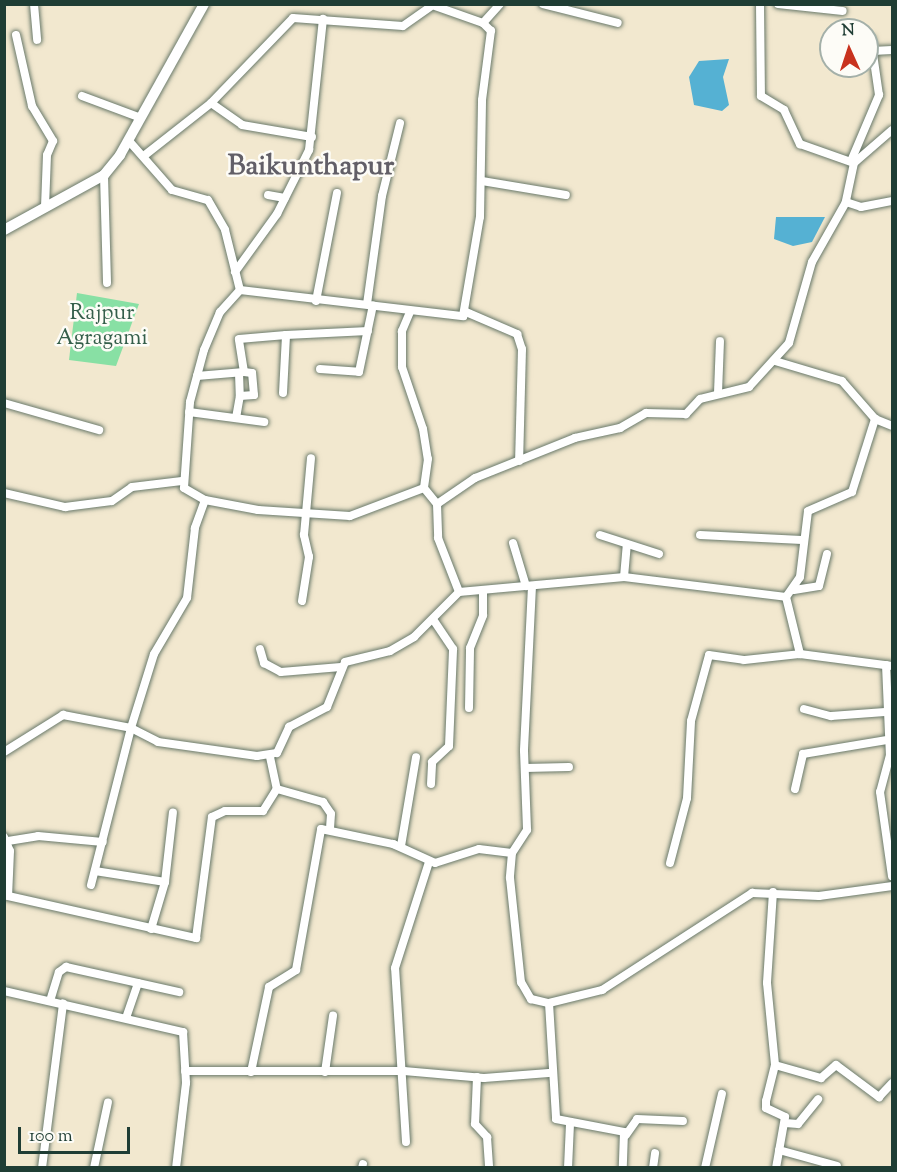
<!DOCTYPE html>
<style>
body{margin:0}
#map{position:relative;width:897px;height:1172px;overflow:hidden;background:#f2e8cf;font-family:"Sorts Mill Goudy",serif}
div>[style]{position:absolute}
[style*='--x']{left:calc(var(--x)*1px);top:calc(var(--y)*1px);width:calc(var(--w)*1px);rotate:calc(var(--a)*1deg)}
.green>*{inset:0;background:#88e0a4}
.water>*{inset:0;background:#55b1d3}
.roads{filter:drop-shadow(0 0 2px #69796a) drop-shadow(0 0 2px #69796a)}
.street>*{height:8px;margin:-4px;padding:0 4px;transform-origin:4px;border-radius:4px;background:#fff}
.secondary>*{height:10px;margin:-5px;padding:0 5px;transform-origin:5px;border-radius:5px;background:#fff}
span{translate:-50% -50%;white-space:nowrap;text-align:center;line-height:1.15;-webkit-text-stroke:5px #fdfcf7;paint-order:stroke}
.park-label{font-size:22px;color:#345e4a}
.district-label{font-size:28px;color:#625f67;font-weight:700}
.frame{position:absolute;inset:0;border:6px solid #1f3d34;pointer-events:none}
.north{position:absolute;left:819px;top:18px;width:60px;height:60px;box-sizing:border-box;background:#fdfcf7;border:2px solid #a4b0a9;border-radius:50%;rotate:357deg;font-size:16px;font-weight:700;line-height:24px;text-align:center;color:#1f3d34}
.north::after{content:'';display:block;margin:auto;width:21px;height:27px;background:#c8321e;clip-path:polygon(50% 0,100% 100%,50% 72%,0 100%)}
.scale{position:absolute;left:18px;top:1127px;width:112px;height:27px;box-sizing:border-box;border:3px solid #1f3d34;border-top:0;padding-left:8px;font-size:18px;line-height:21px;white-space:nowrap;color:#1f3d34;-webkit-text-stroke:4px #fdfcf7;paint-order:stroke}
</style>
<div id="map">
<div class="green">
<i style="clip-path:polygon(77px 293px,139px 304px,116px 366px,69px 360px)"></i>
</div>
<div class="water">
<i style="clip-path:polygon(729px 59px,723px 77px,729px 105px,722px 111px,694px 105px,689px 77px,699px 61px)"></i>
<i style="clip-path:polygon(776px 217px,825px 217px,812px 242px,793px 246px,774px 239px)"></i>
</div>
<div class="roads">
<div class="street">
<i style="--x:34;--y:4;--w:36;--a:85"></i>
<i style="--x:543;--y:4;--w:77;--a:14.2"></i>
<i style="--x:760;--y:4;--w:92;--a:89.4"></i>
<i style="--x:761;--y:96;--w:27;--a:31"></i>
<i style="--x:784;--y:110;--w:38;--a:65"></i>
<i style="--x:800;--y:144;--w:57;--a:19.4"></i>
<i style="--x:854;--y:163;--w:40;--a:102"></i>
<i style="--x:846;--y:202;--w:69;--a:119.5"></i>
<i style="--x:812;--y:262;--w:84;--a:105.9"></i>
<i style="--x:789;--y:343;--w:59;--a:132.3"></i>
<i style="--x:749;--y:387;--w:50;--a:166.2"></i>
<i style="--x:700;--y:399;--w:21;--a:133"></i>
<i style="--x:686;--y:414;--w:40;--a:-178.6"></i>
<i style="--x:646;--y:413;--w:30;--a:150"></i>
<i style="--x:620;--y:428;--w:46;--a:167.5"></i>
<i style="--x:575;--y:438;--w:108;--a:158.2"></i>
<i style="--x:475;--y:478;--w:46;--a:145.6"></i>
<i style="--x:437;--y:504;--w:34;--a:88"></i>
<i style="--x:438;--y:538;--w:58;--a:68.7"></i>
<i style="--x:459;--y:592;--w:166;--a:-5.2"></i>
<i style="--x:624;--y:577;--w:163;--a:7"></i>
<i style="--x:786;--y:597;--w:59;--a:76.2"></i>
<i style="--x:800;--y:654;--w:93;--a:7.4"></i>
<i style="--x:778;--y:4;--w:65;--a:6.1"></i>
<i style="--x:483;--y:23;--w:25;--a:-48"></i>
<i style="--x:16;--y:35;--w:73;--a:77.3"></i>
<i style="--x:32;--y:106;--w:41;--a:59"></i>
<i style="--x:53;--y:141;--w:15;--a:113"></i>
<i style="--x:47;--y:155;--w:53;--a:92.2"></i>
<i style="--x:872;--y:51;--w:20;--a:-3"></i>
<i style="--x:82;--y:96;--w:63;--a:20.4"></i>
<i style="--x:211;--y:103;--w:38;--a:35"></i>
<i style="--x:242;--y:125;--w:71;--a:9.7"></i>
<i style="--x:129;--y:141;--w:65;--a:48.7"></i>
<i style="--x:172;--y:190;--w:37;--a:16"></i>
<i style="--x:208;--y:200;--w:34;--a:60"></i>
<i style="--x:225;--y:230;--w:62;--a:76"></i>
<i style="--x:240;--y:290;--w:225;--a:6.7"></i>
<i style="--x:463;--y:316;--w:100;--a:-80.3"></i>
<i style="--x:480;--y:217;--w:117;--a:-89"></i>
<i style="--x:482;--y:100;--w:70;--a:-82.6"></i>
<i style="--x:491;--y:31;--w:11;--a:-135"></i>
<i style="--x:483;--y:23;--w:57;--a:-160.6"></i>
<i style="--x:145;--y:155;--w:84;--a:-38.2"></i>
<i style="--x:211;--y:103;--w:118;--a:-46"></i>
<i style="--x:293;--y:18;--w:110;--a:4.2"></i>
<i style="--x:403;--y:26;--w:33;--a:-35"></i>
<i style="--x:851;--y:161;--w:72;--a:-67"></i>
<i style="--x:879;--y:95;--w:56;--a:-98.3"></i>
<i style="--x:854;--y:163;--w:50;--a:-41"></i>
<i style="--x:104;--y:175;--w:108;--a:88.4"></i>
<i style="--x:482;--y:181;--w:85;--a:9.5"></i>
<i style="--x:268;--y:195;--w:17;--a:10"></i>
<i style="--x:846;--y:202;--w:16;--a:18"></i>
<i style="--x:861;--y:207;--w:32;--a:-11"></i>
<i style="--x:235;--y:272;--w:72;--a:-54.1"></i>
<i style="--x:277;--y:214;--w:72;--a:-63.4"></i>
<i style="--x:309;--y:150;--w:132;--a:-83.9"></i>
<i style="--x:240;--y:290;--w:30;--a:132"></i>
<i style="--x:220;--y:312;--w:41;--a:112.8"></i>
<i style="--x:204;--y:350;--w:54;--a:105.1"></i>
<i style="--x:190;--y:402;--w:86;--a:94"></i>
<i style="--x:184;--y:488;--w:24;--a:30"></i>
<i style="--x:205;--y:500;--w:54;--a:10.7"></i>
<i style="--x:258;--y:510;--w:92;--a:3.7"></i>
<i style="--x:350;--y:516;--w:79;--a:-20.7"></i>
<i style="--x:316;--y:301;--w:110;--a:-79"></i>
<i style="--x:367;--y:304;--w:109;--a:-82.1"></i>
<i style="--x:382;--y:196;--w:75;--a:-76.1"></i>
<i style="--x:410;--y:312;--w:21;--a:113"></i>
<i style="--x:402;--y:331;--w:36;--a:90"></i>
<i style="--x:402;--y:367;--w:65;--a:71.3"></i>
<i style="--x:423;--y:429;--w:30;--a:81"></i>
<i style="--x:428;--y:459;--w:29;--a:98"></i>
<i style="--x:424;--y:488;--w:21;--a:51"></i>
<i style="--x:466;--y:312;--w:56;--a:23.3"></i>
<i style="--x:517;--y:334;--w:16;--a:72"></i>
<i style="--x:522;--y:349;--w:112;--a:91.5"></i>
<i style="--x:775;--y:361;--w:70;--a:16.6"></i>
<i style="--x:842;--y:381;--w:50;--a:49"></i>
<i style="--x:875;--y:419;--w:18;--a:22"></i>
<i style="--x:320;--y:369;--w:39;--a:4"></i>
<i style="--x:359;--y:372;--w:68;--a:-78.2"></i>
<i style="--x:239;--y:373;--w:23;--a:88"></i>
<i style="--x:240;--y:396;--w:14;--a:-4"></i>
<i style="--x:254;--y:395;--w:22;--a:-95"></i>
<i style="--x:252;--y:373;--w:8;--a:-173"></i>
<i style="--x:197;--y:376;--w:47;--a:-4.9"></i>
<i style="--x:244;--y:372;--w:33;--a:-99"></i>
<i style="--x:239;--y:339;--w:47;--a:-4.9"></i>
<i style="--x:283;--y:393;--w:58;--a:-87"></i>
<i style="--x:286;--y:335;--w:82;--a:-2.8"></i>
<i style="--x:718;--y:393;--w:52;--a:-87.8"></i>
<i style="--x:4;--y:403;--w:99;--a:15.9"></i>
<i style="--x:189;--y:412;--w:76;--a:7.6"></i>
<i style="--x:236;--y:418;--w:22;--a:-80"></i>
<i style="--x:4;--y:493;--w:63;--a:12.9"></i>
<i style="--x:65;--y:507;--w:47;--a:-7.3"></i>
<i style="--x:112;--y:501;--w:24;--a:-35"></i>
<i style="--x:132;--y:487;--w:50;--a:-6.8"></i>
<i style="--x:205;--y:500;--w:30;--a:110"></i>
<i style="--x:195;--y:528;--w:70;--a:96.5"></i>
<i style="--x:187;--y:598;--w:65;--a:120.5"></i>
<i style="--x:154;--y:654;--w:77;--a:107.3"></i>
<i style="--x:131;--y:728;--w:30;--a:27"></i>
<i style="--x:158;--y:742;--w:100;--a:8"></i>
<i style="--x:257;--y:756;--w:20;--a:-9"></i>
<i style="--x:277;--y:753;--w:29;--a:-65"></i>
<i style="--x:289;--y:727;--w:43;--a:-27.8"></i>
<i style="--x:327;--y:707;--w:48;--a:-68.2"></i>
<i style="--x:345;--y:662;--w:46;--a:-13.7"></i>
<i style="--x:390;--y:651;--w:28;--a:-30"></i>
<i style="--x:414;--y:637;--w:64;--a:-45"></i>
<i style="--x:600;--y:535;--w:62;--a:17.9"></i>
<i style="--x:700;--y:535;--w:102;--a:2.8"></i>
<i style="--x:513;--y:543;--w:45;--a:73.2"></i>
<i style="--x:624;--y:577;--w:33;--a:-85"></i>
<i style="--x:532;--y:586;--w:165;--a:92.8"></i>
<i style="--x:524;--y:751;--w:79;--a:87.8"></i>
<i style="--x:527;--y:830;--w:27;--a:123"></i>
<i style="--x:512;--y:853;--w:25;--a:95"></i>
<i style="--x:510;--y:878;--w:105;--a:84"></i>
<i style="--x:521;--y:982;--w:20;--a:60"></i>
<i style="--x:531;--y:999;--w:18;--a:13"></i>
<i style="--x:549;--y:1003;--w:55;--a:-13.8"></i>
<i style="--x:602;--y:990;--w:179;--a:-32.9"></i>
<i style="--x:752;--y:893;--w:67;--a:2.6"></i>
<i style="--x:819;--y:896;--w:74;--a:-7.8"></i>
<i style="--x:794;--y:590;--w:25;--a:-9"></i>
<i style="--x:819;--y:586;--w:33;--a:-76"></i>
<i style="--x:786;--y:597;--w:24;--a:-55"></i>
<i style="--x:800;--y:577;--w:66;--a:-83.1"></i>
<i style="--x:808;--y:511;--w:48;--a:-23.4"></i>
<i style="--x:852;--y:492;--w:77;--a:-72.5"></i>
<i style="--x:302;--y:601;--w:45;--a:-81"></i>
<i style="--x:309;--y:557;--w:23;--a:-103"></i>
<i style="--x:304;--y:535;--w:77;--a:-84.8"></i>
<i style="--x:260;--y:649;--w:15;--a:74"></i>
<i style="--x:264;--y:663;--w:19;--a:28"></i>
<i style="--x:281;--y:672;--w:60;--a:-4.8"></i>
<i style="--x:886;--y:665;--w:90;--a:87.5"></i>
<i style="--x:890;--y:755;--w:38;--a:105"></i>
<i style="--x:880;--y:792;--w:85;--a:81.9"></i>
<i style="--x:469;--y:708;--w:60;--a:-89"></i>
<i style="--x:470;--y:648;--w:35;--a:-68"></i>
<i style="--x:483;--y:615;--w:24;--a:-90"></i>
<i style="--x:804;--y:709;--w:28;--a:15"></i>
<i style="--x:831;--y:716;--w:54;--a:-4.2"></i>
<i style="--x:4;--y:752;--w:70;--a:-32.1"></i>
<i style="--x:63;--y:715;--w:69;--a:10.8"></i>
<i style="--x:131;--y:728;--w:162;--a:104.3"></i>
<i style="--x:270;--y:757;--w:33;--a:78"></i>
<i style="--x:277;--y:789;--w:48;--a:15.8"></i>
<i style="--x:323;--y:802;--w:14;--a:56"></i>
<i style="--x:331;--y:814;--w:13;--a:94"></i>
<i style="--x:525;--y:768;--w:44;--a:-1.3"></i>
<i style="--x:431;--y:784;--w:22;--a:-87"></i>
<i style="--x:432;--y:762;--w:23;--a:-43"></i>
<i style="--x:449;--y:746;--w:97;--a:-87.6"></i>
<i style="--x:453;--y:649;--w:34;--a:-124"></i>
<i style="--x:795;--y:789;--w:36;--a:-77"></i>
<i style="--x:803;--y:754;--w:85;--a:-9.5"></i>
<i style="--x:4;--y:837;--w:15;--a:67"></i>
<i style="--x:10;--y:851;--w:45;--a:92.5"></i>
<i style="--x:8;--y:896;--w:193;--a:12.6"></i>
<i style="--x:196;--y:938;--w:122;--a:-82.5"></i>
<i style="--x:212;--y:817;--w:14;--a:-25"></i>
<i style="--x:225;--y:811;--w:38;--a:0"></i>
<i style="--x:263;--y:811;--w:26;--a:-58"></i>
<i style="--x:8;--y:841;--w:30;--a:-9"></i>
<i style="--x:38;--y:836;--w:65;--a:5.3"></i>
<i style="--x:401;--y:846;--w:90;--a:-80.4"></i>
<i style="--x:670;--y:863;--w:67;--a:-75.3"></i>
<i style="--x:687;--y:798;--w:77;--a:-87"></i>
<i style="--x:691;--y:721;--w:68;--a:-74.7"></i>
<i style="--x:709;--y:655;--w:35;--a:8"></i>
<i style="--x:744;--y:660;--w:56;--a:-6.1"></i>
<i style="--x:95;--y:871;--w:71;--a:8.9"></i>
<i style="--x:773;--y:892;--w:91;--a:93.8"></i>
<i style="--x:767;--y:983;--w:82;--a:84.4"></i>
<i style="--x:775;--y:1065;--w:37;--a:104"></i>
<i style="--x:766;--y:1101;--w:7;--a:90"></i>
<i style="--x:766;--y:1108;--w:21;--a:25"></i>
<i style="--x:785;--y:1117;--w:52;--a:100"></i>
<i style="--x:151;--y:929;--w:49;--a:-73.4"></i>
<i style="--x:165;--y:882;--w:70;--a:-83.5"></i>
<i style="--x:4;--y:991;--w:184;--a:12.9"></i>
<i style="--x:183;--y:1032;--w:51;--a:86.6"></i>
<i style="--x:186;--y:1083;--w:86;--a:96.7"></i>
<i style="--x:50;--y:1001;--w:30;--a:-73"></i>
<i style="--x:59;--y:972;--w:9;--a:-36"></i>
<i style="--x:66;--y:967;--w:116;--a:12.5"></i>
<i style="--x:549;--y:1003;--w:116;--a:86.5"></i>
<i style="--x:556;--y:1119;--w:69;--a:10.8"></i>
<i style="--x:624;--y:1132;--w:36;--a:92"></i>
<i style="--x:126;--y:1018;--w:37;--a:-71"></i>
<i style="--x:775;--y:1065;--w:48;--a:15.8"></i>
<i style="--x:821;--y:1078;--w:20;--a:-41"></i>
<i style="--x:836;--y:1065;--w:54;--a:36.7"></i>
<i style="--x:879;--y:1097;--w:19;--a:-47"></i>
<i style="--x:185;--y:1071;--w:219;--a:0"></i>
<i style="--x:404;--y:1071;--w:80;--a:5"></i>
<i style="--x:484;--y:1078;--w:65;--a:-4.4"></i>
<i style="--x:251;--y:1072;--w:87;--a:-78"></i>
<i style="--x:269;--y:987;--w:32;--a:-32"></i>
<i style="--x:296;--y:970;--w:143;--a:-79.9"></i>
<i style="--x:321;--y:829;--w:74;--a:11.8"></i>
<i style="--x:393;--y:844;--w:46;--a:24.3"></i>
<i style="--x:435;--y:863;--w:46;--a:-17.7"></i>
<i style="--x:479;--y:849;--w:33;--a:7"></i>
<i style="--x:325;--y:1072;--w:57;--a:-81.9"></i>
<i style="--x:477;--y:1077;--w:47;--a:92.4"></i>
<i style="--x:475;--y:1124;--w:18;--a:47"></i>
<i style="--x:487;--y:1137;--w:29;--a:86"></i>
<i style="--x:785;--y:1123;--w:13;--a:4"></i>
<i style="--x:798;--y:1124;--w:32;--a:-51"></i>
<i style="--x:626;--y:1135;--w:19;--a:-55"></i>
<i style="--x:637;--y:1119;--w:46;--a:2.5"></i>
<i style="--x:406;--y:1142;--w:174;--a:-93.6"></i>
<i style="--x:395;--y:968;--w:111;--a:-72.2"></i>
<i style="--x:779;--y:1150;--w:60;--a:15.4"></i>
<i style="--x:42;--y:1168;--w:166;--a:-82.7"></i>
<i style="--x:94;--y:1168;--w:67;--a:-78"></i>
<i style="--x:362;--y:1168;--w:4;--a:-76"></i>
<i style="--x:568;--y:1168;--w:44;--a:-87.4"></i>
<i style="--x:653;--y:1168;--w:15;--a:-82"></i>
<i style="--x:705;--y:1168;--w:76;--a:-77.1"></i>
</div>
<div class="secondary">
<i style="--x:4;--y:230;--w:114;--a:-28.8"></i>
<i style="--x:104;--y:175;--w:26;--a:-51"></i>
<i style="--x:120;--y:155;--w:173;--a:-60.9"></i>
</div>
</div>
<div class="park-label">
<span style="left:102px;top:327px">Rajpur<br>Agragami</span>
</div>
<div class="district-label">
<span style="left:311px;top:167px">Baikunthapur</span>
</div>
<div class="frame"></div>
<div class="north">N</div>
<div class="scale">100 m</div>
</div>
